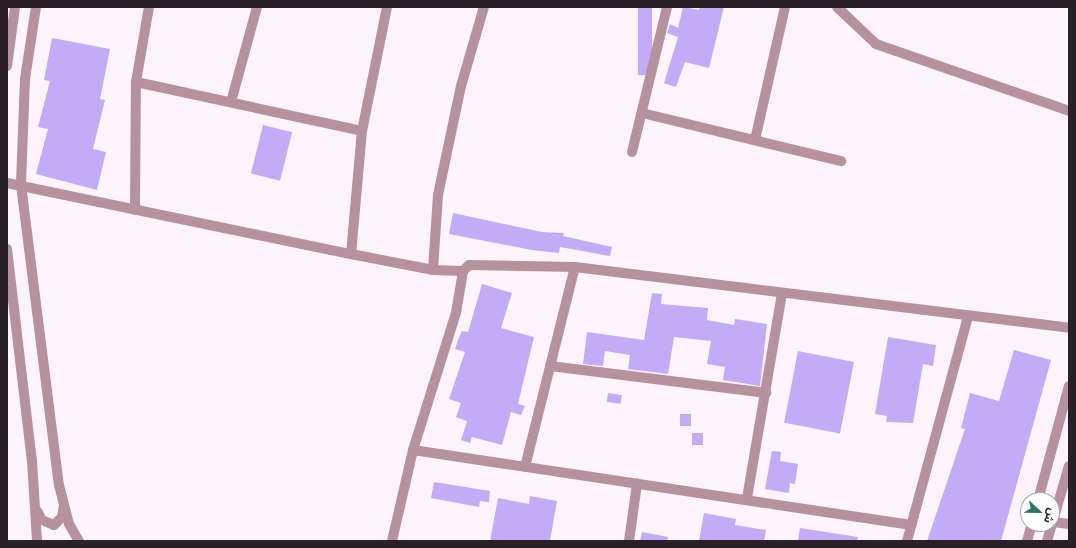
<!DOCTYPE html>
<meta charset="utf-8">
<style>
body{margin:0}
#map{position:relative;width:1076px;height:548px;overflow:hidden;background:#fdf4fd;font-family:"Space Grotesk","Noto Sans Arabic",sans-serif}
div>[style]{position:absolute}
[style*='--x']{left:calc(var(--x)*1px);top:calc(var(--y)*1px);width:calc(var(--w)*1px);rotate:calc(var(--a)*1deg)}
.building>*{inset:0;background:#c4abf8;transform-origin:0 0}
.minor>*{height:10px;margin:-5px;padding:0 5px;transform-origin:5px;border-radius:5px;background:#b8919e}
span{translate:-50% -50%;white-space:nowrap;text-align:center;line-height:1.15;-webkit-text-stroke:4px #fff;paint-order:stroke}
.frame{position:absolute;inset:0;border:8px solid #292028;pointer-events:none}
.north{position:absolute;left:1020px;top:492px;width:40px;height:40px;box-sizing:border-box;background:#fff;border:1px solid #a9a6a9;border-radius:50%;rotate:112deg;font-size:11px;font-weight:700;line-height:16px;text-align:center;color:#292028}
.north::after{content:'';display:block;margin:auto;width:14px;height:18px;background:#2e756b;clip-path:polygon(50% 0,100% 100%,50% 72%,0 100%)}
</style>
<div id="map">
<div class="building">
<i style="left:638px;top:7px;width:14px;height:68px"></i>
<i style="clip-path:polygon(683px 7px,699px 10px,700px 7px,724px 7px,709px 68px,685px 62px,676px 87px,664px 83px,678px 37px,667px 33px,670px 24px,678px 28px)"></i>
<i style="clip-path:polygon(52px 38px,110px 49px,100px 99px,105px 100px,93px 149px,106px 152px,97px 190px,36px 174px,48px 129px,38px 127px,50px 81px,44px 80px)"></i>
<i style="left:263px;top:125px;width:30px;height:50px;rotate:14deg"></i>
<i style="clip-path:polygon(453px 213px,542px 232px,564px 233px,563px 236px,612px 247px,610px 256px,560px 247px,559px 253px,532px 250px,449px 234px)"></i>
<i style="clip-path:polygon(482px 284px,512px 293px,501px 328px,534px 337px,518px 404px,525px 406px,521px 415px,511px 412px,502px 445px,472px 437px,470px 443px,461px 440px,467px 421px,456px 417px,461px 403px,449px 399px,465px 352px,455px 349px,458px 340px,462px 331px,468px 332px)"></i>
<i style="clip-path:polygon(652px 293px,662px 294px,661px 304px,708px 308px,707px 320px,734px 325px,735px 319px,767px 324px,760px 386px,723px 380px,725px 367px,707px 364px,711px 341px,674px 337px,668px 374px,628px 369px,630px 355px,605px 351px,603px 366px,583px 364px,587px 332px,644px 340px)"></i>
<i style="clip-path:polygon(888px 337px,936px 345px,933px 366px,923px 364px,913px 423px,886px 422px,887px 416px,875px 414px)"></i>
<i style="clip-path:polygon(1014px 350px,1051px 360px,1001px 541px,927px 541px,965px 429px,961px 428px,970px 393px,999px 401px)"></i>
<i style="left:798px;top:351px;width:57px;height:73px;rotate:11deg"></i>
<i style="left:608px;top:393px;width:14px;height:9px;rotate:8deg"></i>
<i style="left:680px;top:414px;width:11px;height:12px"></i>
<i style="left:692px;top:433px;width:11px;height:12px"></i>
<i style="clip-path:polygon(772px 451px,781px 452px,780px 461px,798px 464px,795px 484px,790px 483px,789px 493px,765px 489px)"></i>
<i style="clip-path:polygon(434px 482px,490px 491px,489px 502px,480px 501px,479px 507px,431px 498px)"></i>
<i style="clip-path:polygon(530px 496px,557px 501px,550px 541px,490px 541px,498px 498px,529px 504px)"></i>
<i style="clip-path:polygon(704px 513px,736px 519px,735px 525px,766px 530px,764px 541px,699px 541px)"></i>
<i style="clip-path:polygon(800px 528px,858px 537px,857px 541px,798px 541px)"></i>
<i style="clip-path:polygon(642px 532px,668px 537px,667px 541px,640px 541px)"></i>
</div>
<div class="minor">
<i style="--x:36;--y:7;--w:73;--a:98.7"></i>
<i style="--x:25;--y:79;--w:106;--a:92.2"></i>
<i style="--x:21;--y:185;--w:302;--a:82.8"></i>
<i style="--x:59;--y:485;--w:40;--a:75.6"></i>
<i style="--x:69;--y:524;--w:20;--a:60"></i>
<i style="--x:837;--y:7;--w:54;--a:43.5"></i>
<i style="--x:876;--y:44;--w:204;--a:19.1"></i>
<i style="--x:7;--y:66;--w:60;--a:-82.3"></i>
<i style="--x:136;--y:82;--w:231;--a:12.2"></i>
<i style="--x:362;--y:131;--w:126;--a:-78.6"></i>
<i style="--x:231;--y:102;--w:98;--a:-74.7"></i>
<i style="--x:642;--y:113;--w:205;--a:13.6"></i>
<i style="--x:755;--y:140;--w:136;--a:-77.3"></i>
<i style="--x:632;--y:152;--w:149;--a:-76.4"></i>
<i style="--x:7;--y:183;--w:351;--a:11.7"></i>
<i style="--x:351;--y:254;--w:84;--a:11"></i>
<i style="--x:433;--y:270;--w:30;--a:2"></i>
<i style="--x:135;--y:210;--w:128;--a:-89.6"></i>
<i style="--x:136;--y:82;--w:76;--a:-80.2"></i>
<i style="--x:7;--y:249;--w:213;--a:83.3"></i>
<i style="--x:32;--y:461;--w:80;--a:86.4"></i>
<i style="--x:351;--y:254;--w:123;--a:-84.9"></i>
<i style="--x:433;--y:270;--w:75;--a:-86.2"></i>
<i style="--x:438;--y:195;--w:111;--a:-78.1"></i>
<i style="--x:461;--y:86;--w:82;--a:-73.8"></i>
<i style="--x:550;--y:366;--w:218;--a:7.1"></i>
<i style="--x:413;--y:450;--w:504;--a:8.56"></i>
<i style="--x:525;--y:467;--w:206;--a:-76"></i>
<i style="--x:747;--y:498;--w:208;--a:-80.3"></i>
<i style="--x:1038;--y:500;--w:118;--a:-74.8"></i>
<i style="--x:37;--y:511;--w:10;--a:61"></i>
<i style="--x:42;--y:520;--w:13;--a:23"></i>
<i style="--x:54;--y:525;--w:11;--a:-45"></i>
<i style="--x:62;--y:517;--w:11;--a:-80"></i>
<i style="--x:1053;--y:522;--w:16;--a:7"></i>
<i style="--x:392;--y:541;--w:93;--a:-77"></i>
<i style="--x:413;--y:450;--w:144;--a:-72.6"></i>
<i style="--x:456;--y:313;--w:43;--a:-80.5"></i>
<i style="--x:463;--y:271;--w:8;--a:-45"></i>
<i style="--x:469;--y:265;--w:106;--a:1.1"></i>
<i style="--x:575;--y:267;--w:498;--a:7"></i>
<i style="--x:629;--y:541;--w:58;--a:-82"></i>
<i style="--x:907;--y:541;--w:233;--a:-74.8"></i>
<i style="--x:1027;--y:541;--w:18;--a:-74"></i>
<i style="--x:1047;--y:541;--w:78;--a:-73.7"></i>
</div>
<div class="frame"></div>
<div class="north">ش</div>
</div>
